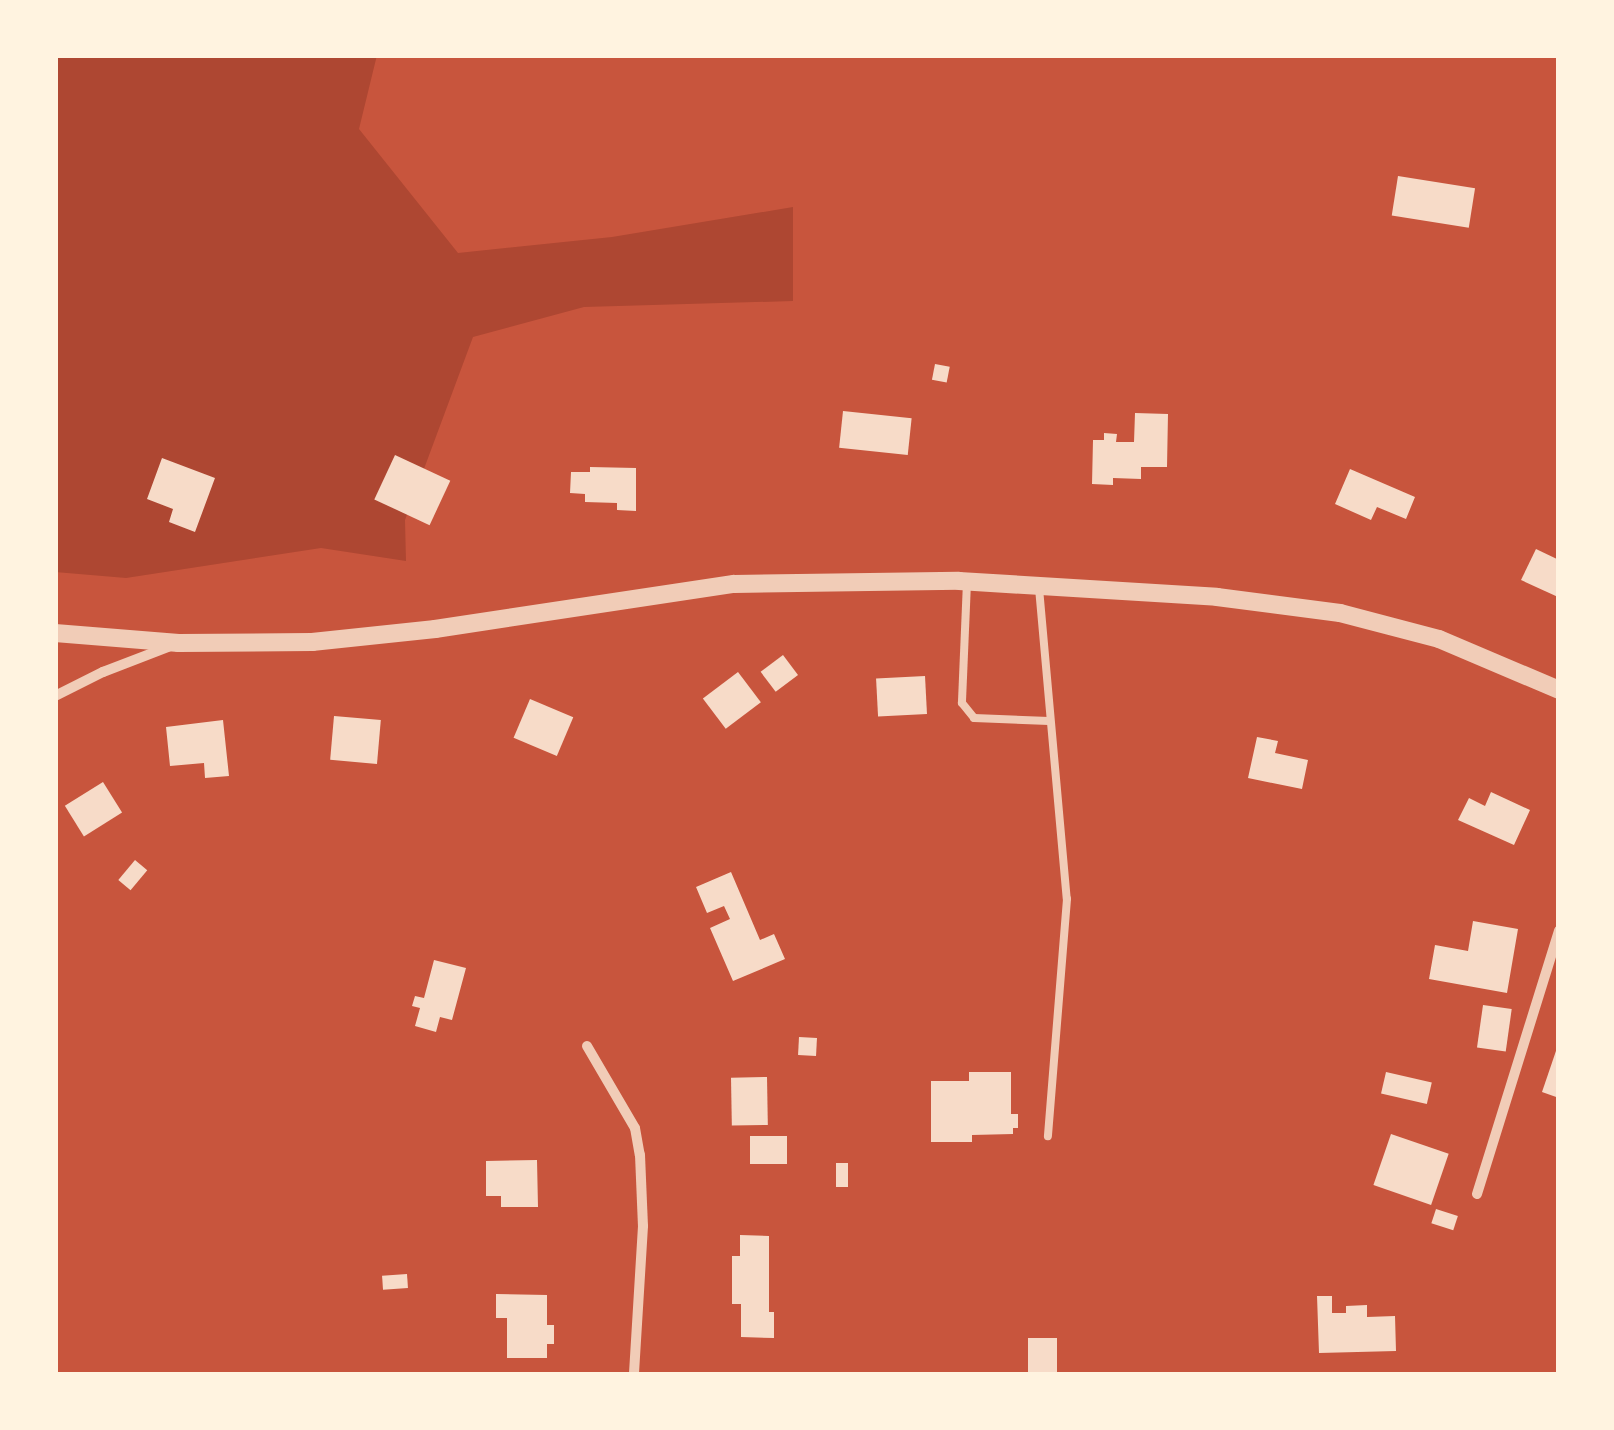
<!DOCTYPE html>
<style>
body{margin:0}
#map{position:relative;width:1614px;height:1430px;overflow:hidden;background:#c8553d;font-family:"Exo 2",sans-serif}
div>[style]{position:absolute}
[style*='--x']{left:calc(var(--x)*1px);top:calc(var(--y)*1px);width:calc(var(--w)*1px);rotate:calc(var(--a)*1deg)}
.green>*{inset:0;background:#ae4732}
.building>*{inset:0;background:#f7dbc8;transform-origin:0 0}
.service>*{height:8px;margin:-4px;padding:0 4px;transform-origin:4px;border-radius:4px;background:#f1ccb7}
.minor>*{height:10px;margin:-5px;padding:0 5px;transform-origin:5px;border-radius:5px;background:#f1ccb7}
.tertiary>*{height:18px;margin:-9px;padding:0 9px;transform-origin:9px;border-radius:9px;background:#f1ccb7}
span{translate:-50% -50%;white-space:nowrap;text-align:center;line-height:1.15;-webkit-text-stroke:8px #fff3e0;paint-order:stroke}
.frame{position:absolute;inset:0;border:58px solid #fff3e0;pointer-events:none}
</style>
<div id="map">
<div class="green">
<i style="clip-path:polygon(55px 55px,377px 55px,359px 129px,458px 253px,612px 237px,793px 207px,793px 301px,584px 307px,473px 337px,405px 520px,406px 561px,321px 548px,126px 578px,55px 572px)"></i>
</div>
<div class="building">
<i style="left:1398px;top:176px;width:78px;height:40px;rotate:9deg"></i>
<i style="left:935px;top:364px;width:15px;height:16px;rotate:11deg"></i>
<i style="left:843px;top:411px;width:69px;height:37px;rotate:6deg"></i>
<i style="clip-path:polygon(1135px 413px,1168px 414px,1167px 467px,1141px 467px,1141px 479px,1113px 478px,1113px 485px,1092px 484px,1093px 440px,1104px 440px,1104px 433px,1117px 434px,1116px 442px,1134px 442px)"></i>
<i style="left:395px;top:455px;width:61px;height:49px;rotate:25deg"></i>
<i style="clip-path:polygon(162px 458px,215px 478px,195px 532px,169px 522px,173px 509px,147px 499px)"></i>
<i style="clip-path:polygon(590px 467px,636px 468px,636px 511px,617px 510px,617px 503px,585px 502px,585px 494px,570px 493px,571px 472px,590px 472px)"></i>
<i style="clip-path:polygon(1350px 469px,1415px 497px,1406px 519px,1377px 507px,1371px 520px,1335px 504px)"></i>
<i style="clip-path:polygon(1536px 549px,1559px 560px,1558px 597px,1521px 580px)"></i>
<i style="left:783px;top:655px;width:25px;height:28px;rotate:53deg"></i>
<i style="left:738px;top:672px;width:38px;height:44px;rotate:53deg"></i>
<i style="left:925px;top:676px;width:38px;height:49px;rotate:87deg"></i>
<i style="left:530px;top:699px;width:47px;height:42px;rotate:23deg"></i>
<i style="left:334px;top:716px;width:47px;height:44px;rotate:5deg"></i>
<i style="clip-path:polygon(223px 720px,229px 776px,205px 778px,204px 763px,170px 766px,166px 727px)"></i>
<i style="clip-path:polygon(1257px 737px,1278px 741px,1275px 753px,1308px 760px,1302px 789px,1248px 778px)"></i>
<i style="left:103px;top:782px;width:36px;height:45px;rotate:58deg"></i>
<i style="clip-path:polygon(1491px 792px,1530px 810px,1514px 845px,1458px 820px,1469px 798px,1485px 806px)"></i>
<i style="left:135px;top:860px;width:16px;height:26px;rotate:40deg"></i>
<i style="clip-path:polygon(731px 872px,760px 940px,774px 934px,785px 959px,733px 981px,710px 928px,730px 919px,724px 906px,707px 913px,696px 887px)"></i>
<i style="clip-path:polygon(1473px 921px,1518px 929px,1507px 993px,1429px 979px,1435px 945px,1468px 951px)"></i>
<i style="clip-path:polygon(434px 960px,466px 968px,452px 1020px,440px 1017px,436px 1032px,415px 1026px,420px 1008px,412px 1006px,415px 996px,424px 998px)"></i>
<i style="left:1483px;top:1005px;width:29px;height:43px;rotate:8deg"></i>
<i style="left:799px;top:1037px;width:18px;height:18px;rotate:3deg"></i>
<i style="clip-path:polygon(1558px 1045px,1559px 1046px,1559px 1098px,1542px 1092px)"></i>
<i style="clip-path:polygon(969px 1072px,1011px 1072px,1011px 1114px,1018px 1114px,1018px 1128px,1013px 1128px,1013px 1134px,972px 1135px,972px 1142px,931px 1142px,931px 1081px,969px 1081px)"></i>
<i style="left:1386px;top:1072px;width:47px;height:22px;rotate:13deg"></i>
<i style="left:767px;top:1077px;width:48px;height:36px;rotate:89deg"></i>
<i style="left:1391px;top:1134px;width:61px;height:54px;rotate:19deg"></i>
<i style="left:787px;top:1136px;width:28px;height:37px;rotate:90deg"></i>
<i style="clip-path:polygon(537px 1160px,538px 1207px,501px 1207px,501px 1196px,486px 1196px,486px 1161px)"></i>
<i style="left:836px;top:1163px;width:12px;height:24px"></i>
<i style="left:1436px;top:1209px;width:23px;height:15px;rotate:18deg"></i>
<i style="clip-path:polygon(740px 1235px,769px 1236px,769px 1312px,774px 1312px,774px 1338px,741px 1337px,741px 1304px,732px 1304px,732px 1256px,740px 1256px)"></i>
<i style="left:407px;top:1274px;width:14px;height:25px;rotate:86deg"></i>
<i style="clip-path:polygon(496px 1294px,547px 1295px,547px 1325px,554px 1325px,554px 1344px,547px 1344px,547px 1358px,507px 1358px,507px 1318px,496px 1318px)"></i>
<i style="clip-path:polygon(1317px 1296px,1332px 1296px,1332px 1313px,1346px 1313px,1346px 1306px,1367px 1305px,1367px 1317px,1395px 1316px,1396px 1351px,1319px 1353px)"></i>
<i style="left:1028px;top:1338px;width:29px;height:34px"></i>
</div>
<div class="service">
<i style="--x:967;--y:582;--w:121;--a:92.4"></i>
<i style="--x:962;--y:703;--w:19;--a:51"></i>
<i style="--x:974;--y:718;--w:75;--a:2.3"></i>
<i style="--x:1039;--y:588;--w:312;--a:84.9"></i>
<i style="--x:1067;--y:899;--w:238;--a:94.6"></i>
</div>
<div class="minor">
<i style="--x:55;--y:696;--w:54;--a:-26.6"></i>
<i style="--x:103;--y:672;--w:70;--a:-21"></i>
<i style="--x:587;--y:1046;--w:95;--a:59.7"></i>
<i style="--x:635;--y:1128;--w:27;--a:80"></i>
<i style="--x:640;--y:1155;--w:71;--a:87.6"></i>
<i style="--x:643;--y:1226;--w:149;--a:93.5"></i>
<i style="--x:1477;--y:1194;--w:276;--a:-72.7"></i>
</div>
<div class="tertiary">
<i style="--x:55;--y:633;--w:124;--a:4.6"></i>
<i style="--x:179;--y:643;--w:133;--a:-0.4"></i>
<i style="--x:312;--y:642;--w:124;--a:-6"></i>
<i style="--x:435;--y:629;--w:302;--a:-8.6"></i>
<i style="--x:734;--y:584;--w:225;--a:-0.8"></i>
<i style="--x:959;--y:581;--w:258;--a:3.5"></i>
<i style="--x:1217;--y:597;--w:124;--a:7.4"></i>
<i style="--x:1340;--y:613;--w:102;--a:14.7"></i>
<i style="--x:1439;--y:639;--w:130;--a:23"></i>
</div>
<div class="frame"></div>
</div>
